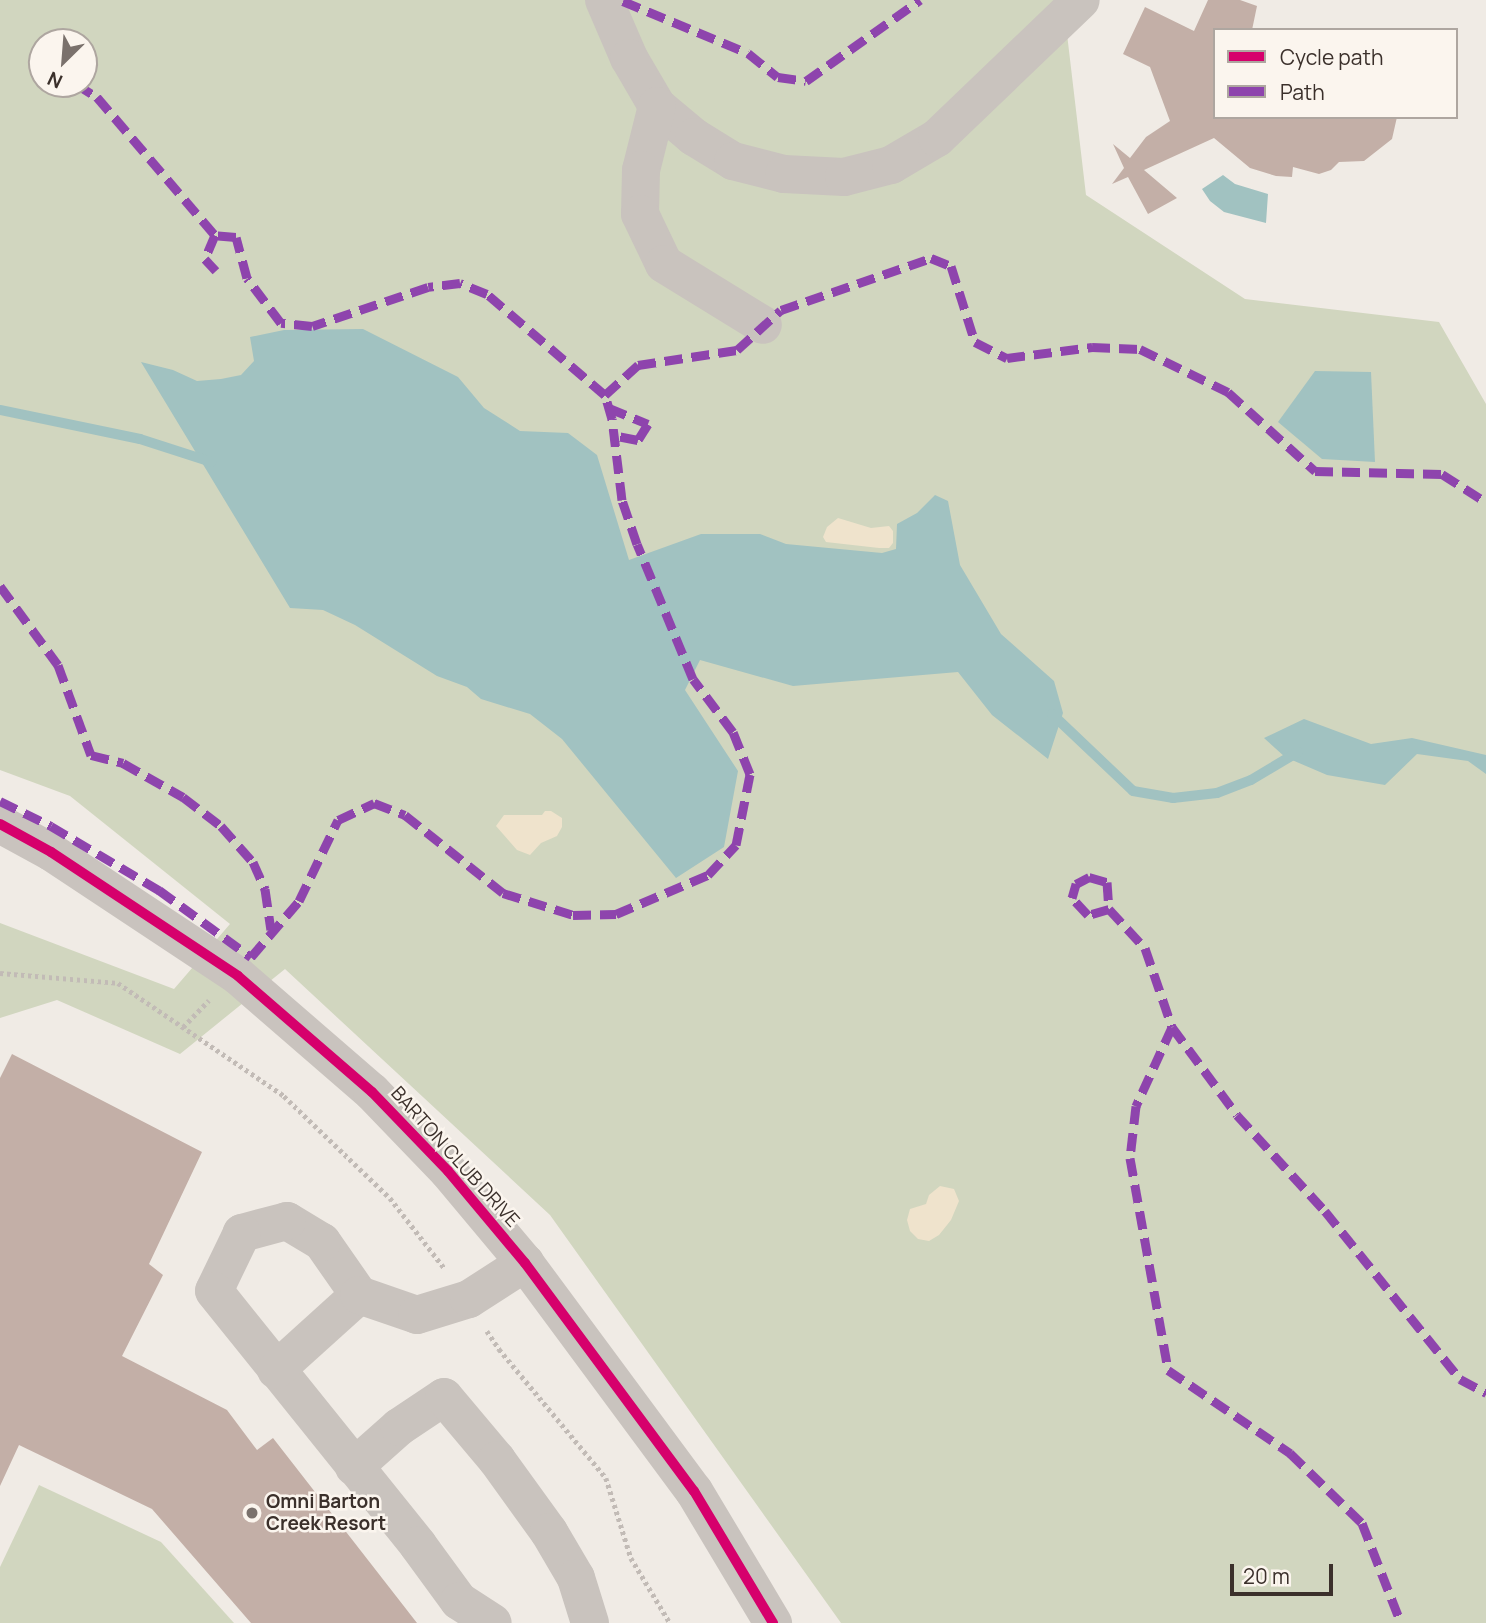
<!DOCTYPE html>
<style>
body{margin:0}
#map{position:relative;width:1486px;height:1623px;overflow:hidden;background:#f0ebe5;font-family:Manrope,sans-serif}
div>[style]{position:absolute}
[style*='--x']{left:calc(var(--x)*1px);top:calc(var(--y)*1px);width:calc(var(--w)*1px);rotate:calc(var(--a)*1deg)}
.green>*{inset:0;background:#d1d6bf}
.sand>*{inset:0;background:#efe3cc}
.water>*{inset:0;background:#a1c2c1}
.stream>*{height:10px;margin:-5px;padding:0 5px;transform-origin:5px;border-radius:5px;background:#a1c2c1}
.building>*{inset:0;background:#c3afa7}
.path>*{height:4.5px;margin-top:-2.25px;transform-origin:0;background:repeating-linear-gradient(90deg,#c2bbb6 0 3.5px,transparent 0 7px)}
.minor>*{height:38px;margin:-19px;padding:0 19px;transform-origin:19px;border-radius:19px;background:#c9c3be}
.quiet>*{height:9px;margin-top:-4.5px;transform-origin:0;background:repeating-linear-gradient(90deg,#8e44ad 0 18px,transparent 0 27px)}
.cycleway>*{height:10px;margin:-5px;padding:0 5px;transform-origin:5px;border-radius:5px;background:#d6006c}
.dots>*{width:19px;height:19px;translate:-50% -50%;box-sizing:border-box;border:4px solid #fbf5ee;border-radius:50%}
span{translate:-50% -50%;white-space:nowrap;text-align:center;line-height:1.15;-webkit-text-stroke:5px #fbf5ee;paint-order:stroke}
.street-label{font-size:19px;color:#3b302b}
.poi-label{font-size:19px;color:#3b302b;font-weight:700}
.left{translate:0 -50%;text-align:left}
.legend{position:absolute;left:1213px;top:28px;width:245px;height:91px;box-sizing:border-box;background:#fbf5ee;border:2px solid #aea6a0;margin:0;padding:9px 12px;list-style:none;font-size:21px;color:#3b302b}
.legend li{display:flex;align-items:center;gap:14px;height:35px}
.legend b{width:35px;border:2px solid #aea6a0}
.north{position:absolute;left:28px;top:28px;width:70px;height:70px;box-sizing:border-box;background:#fbf5ee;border:2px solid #aea6a0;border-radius:50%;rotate:205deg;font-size:19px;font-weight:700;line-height:28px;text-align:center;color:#3b302b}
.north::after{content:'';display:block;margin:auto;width:24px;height:32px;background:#7a716c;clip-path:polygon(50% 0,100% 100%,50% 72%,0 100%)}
.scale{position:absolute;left:1230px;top:1564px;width:103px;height:32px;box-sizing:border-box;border:4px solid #3b302b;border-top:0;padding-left:9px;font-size:21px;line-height:24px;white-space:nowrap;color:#3b302b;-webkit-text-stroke:5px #fbf5ee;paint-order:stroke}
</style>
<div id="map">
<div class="green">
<i style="clip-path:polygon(evenodd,0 0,1063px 0,1086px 195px,1245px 299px,1439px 322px,1486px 404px,1486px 1623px,841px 1623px,550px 1215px,285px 969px,180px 1054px,57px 1000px,0 1018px,0 923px,174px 989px,230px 924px,70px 796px,0 770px,0 0,42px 42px,84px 42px,84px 84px,42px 84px,42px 42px)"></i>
<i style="clip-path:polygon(39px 1485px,161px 1542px,234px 1623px,0 1623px,0 1567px)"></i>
</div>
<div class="sand">
<i style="clip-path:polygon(838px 518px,871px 528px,889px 526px,893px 531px,893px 543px,889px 548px,879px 548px,826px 542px,823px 537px,827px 527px)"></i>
<i style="clip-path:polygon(545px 811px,551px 811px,562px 818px,562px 827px,557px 836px,541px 843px,530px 855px,517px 850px,496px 826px,504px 815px,542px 815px)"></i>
<i style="clip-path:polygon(940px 1186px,954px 1189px,959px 1201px,951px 1220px,939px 1235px,929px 1241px,918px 1239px,910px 1231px,907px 1220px,910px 1209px,926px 1204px,929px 1195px)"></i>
</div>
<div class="water">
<i style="clip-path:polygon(1223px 175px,1235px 184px,1268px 194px,1266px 223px,1224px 212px,1210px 201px,1202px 189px)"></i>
<i style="clip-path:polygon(363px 329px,458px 377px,484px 408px,520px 431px,568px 433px,597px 455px,629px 560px,701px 534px,760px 534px,786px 544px,882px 553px,896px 549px,897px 524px,917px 513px,935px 495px,948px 501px,960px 565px,1001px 634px,1054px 681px,1063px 713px,1048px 759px,992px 715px,958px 672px,793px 686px,700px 660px,685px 690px,738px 771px,724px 847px,676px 878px,562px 739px,530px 714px,481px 699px,467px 687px,437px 676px,355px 625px,323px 610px,290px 608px,141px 362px,173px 370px,197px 381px,221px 379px,241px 375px,254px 361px,250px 337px,284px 330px)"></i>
<i style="clip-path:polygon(1315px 371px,1371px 372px,1375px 462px,1322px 459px,1278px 422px)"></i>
<i style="clip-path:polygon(1304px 719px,1371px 744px,1412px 738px,1486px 755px,1486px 774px,1468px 761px,1417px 754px,1385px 785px,1327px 775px,1285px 757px,1264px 738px)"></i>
</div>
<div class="stream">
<i style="--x:0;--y:410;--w:143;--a:11.7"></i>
<i style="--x:140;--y:439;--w:75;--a:17.9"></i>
<i style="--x:1052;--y:714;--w:112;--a:43.5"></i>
<i style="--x:1133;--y:791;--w:41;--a:9.9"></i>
<i style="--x:1173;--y:798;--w:44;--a:-6.5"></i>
<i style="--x:1217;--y:793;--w:36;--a:-21"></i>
<i style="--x:1251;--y:780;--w:55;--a:-30.8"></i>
</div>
<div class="building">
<i style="clip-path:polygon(1208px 0,1240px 0,1257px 6px,1252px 30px,1215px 30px,1215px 117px,1397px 117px,1392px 139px,1364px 161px,1339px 162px,1331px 170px,1319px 174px,1293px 167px,1292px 177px,1276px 176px,1250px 168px,1214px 138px,1144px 170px,1177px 198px,1148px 214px,1128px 177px,1112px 184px,1124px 168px,1113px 144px,1130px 158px,1146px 137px,1170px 121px,1150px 67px,1123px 54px,1145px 7px,1194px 31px)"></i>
<i style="clip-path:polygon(12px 1054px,202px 1152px,149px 1264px,163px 1275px,122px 1356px,227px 1410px,257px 1450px,273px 1438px,417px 1623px,251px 1623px,152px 1509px,19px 1445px,0 1486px,0 1078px)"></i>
</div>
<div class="path">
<i style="--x:0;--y:973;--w:118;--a:4.8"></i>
<i style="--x:118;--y:983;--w:201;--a:34.2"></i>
<i style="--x:284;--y:1096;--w:147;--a:43.9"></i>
<i style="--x:390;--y:1198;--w:90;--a:52.2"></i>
<i style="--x:183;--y:1027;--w:37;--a:-46"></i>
<i style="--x:487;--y:1331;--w:22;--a:56"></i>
<i style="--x:499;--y:1349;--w:168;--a:50.3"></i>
<i style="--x:606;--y:1478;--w:84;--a:72.6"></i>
<i style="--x:631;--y:1558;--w:76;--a:59"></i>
</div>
<div class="minor">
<i style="--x:604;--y:0;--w:63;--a:66.7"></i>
<i style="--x:629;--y:58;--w:56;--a:59.7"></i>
<i style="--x:657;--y:106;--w:48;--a:40"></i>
<i style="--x:694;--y:137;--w:46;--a:31.6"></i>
<i style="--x:733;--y:161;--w:53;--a:14.3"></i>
<i style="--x:784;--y:174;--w:60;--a:2.9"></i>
<i style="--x:844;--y:177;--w:49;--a:-14.3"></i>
<i style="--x:891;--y:165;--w:53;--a:-30.4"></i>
<i style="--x:937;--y:138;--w:199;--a:-43.8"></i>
<i style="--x:657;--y:106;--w:66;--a:104"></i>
<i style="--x:641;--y:170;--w:44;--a:91.3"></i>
<i style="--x:640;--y:214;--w:55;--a:64.4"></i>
<i style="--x:664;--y:264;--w:116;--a:31.6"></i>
<i style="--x:0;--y:824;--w:58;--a:28.8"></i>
<i style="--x:51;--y:852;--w:224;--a:33.5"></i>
<i style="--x:238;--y:976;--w:177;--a:40.9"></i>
<i style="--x:372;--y:1092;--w:110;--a:46.1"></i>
<i style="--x:448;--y:1171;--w:120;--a:50.1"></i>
<i style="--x:525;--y:1263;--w:284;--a:53.5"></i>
<i style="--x:694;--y:1491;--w:154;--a:59.1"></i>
<i style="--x:359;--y:1295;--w:65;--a:-124.9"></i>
<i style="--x:322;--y:1242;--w:41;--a:-149"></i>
<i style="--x:287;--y:1221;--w:47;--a:165.1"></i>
<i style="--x:242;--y:1233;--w:64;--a:115.8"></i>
<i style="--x:214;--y:1291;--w:326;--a:51.2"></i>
<i style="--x:418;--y:1545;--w:69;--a:53.8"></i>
<i style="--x:459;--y:1601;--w:40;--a:32.9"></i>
<i style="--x:276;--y:1370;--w:112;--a:-42.1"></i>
<i style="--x:359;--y:1295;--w:61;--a:19"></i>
<i style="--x:417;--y:1315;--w:54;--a:-17.1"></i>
<i style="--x:469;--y:1299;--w:67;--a:-32.7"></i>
<i style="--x:354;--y:1467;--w:60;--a:-41.6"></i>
<i style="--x:399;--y:1427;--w:54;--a:-33.7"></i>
<i style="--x:444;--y:1397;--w:82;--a:49.9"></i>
<i style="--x:497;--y:1460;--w:89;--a:54.2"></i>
<i style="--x:549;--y:1532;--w:53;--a:59.6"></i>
<i style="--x:576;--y:1578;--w:47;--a:72.7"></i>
</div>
<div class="quiet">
<i style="--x:623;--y:1;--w:135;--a:22.6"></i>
<i style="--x:748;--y:53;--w:38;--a:39"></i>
<i style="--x:778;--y:77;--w:28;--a:8"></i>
<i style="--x:806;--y:81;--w:140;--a:-35.4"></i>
<i style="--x:76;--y:84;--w:25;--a:32"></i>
<i style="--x:97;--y:97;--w:182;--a:49.5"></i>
<i style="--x:605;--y:395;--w:45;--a:-42.3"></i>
<i style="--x:638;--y:365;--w:100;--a:-8.6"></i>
<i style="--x:737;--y:350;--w:59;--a:-42.3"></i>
<i style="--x:781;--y:310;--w:159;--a:-19.1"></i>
<i style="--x:931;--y:258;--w:22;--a:22"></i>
<i style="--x:951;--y:266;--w:80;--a:72.5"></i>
<i style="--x:975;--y:342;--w:36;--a:27"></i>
<i style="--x:1007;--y:358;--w:86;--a:-7.4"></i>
<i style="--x:1092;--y:347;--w:48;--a:2.4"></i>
<i style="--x:1140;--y:349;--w:98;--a:26"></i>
<i style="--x:1228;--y:392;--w:118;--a:42.2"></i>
<i style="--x:1315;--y:471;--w:127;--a:1.4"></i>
<i style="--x:1442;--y:474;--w:52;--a:32.5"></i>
<i style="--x:609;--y:408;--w:42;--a:22.3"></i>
<i style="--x:648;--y:424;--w:19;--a:122"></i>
<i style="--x:638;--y:440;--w:25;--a:-169"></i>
<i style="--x:0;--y:586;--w:98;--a:53.7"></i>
<i style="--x:58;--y:665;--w:96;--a:69.9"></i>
<i style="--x:91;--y:755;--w:33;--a:14"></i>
<i style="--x:123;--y:763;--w:69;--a:29.5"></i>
<i style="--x:183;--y:797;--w:48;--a:37.3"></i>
<i style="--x:221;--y:826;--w:48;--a:48.4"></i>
<i style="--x:253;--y:862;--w:30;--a:66"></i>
<i style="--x:265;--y:889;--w:41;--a:81.7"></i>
<i style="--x:0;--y:801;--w:57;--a:26.1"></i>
<i style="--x:51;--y:826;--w:126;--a:30.7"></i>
<i style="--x:159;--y:890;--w:114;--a:36.1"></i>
<i style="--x:251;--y:957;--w:74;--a:-49.4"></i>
<i style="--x:299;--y:901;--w:90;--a:-64.3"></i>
<i style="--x:338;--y:820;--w:40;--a:-25"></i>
<i style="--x:374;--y:803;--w:33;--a:21"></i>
<i style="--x:405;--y:815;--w:125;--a:38.5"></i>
<i style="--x:503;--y:893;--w:73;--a:17.4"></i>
<i style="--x:573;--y:915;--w:43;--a:-1.3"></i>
<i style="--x:616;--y:914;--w:100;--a:-23"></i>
<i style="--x:708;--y:875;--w:41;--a:-47"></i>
<i style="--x:736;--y:845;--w:72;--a:-78.8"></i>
<i style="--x:750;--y:774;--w:45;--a:-112"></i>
<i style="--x:733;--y:732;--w:66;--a:-127"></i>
<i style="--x:693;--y:679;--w:146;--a:-112.5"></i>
<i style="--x:637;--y:544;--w:46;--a:-108.8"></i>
<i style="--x:622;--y:500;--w:82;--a:-97"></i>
<i style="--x:612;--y:419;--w:25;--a:-106"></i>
<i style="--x:605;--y:395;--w:155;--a:-139.4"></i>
<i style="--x:487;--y:294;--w:29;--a:-158"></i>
<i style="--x:460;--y:283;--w:32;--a:173"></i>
<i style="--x:428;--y:287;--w:122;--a:161.4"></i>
<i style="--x:312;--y:326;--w:31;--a:-174"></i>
<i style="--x:281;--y:323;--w:56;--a:-127.1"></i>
<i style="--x:247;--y:278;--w:42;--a:-105"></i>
<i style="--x:236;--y:237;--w:21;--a:-175"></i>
<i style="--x:215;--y:235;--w:26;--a:113"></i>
<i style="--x:205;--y:259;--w:16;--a:47"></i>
<i style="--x:1109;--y:909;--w:22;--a:164"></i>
<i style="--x:1088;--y:915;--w:23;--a:-133"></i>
<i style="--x:1072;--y:898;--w:15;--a:-74"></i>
<i style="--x:1076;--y:884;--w:15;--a:-28"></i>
<i style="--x:1089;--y:877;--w:19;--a:16"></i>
<i style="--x:1107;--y:882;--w:27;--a:86"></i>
<i style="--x:1109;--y:909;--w:53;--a:47.3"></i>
<i style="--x:1145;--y:948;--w:83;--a:71.1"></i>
<i style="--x:1172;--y:1027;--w:109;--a:53.5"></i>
<i style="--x:1237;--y:1115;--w:130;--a:47.5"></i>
<i style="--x:1325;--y:1211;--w:216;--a:51.2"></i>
<i style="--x:1460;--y:1379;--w:30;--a:28"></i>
<i style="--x:1172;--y:1027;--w:87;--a:114.5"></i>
<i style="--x:1136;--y:1106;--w:52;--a:96.6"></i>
<i style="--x:1130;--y:1158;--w:215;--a:79.8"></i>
<i style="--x:1168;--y:1370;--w:148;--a:34.2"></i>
<i style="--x:1290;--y:1453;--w:100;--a:44.2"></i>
<i style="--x:1362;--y:1523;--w:107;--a:68.7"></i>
</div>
<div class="cycleway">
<i style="--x:0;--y:824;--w:58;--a:28.8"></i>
<i style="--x:51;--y:852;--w:224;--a:33.5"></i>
<i style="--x:238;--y:976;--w:177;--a:40.9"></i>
<i style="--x:372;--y:1092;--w:110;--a:46.1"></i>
<i style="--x:448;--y:1171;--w:120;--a:50.1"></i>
<i style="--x:525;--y:1263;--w:284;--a:53.5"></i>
<i style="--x:694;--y:1491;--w:154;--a:59.1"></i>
</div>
<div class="dots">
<i style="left:252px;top:1513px;background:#7a716c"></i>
</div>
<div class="street-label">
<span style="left:455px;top:1157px;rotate:48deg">BARTON CLUB DRIVE</span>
</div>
<div class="poi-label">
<span class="left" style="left:266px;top:1513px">Omni Barton<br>Creek Resort</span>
</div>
<ul class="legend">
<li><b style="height:9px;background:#d6006c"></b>Cycle path</li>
<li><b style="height:9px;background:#8e44ad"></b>Path</li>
</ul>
<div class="north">N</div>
<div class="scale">20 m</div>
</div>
